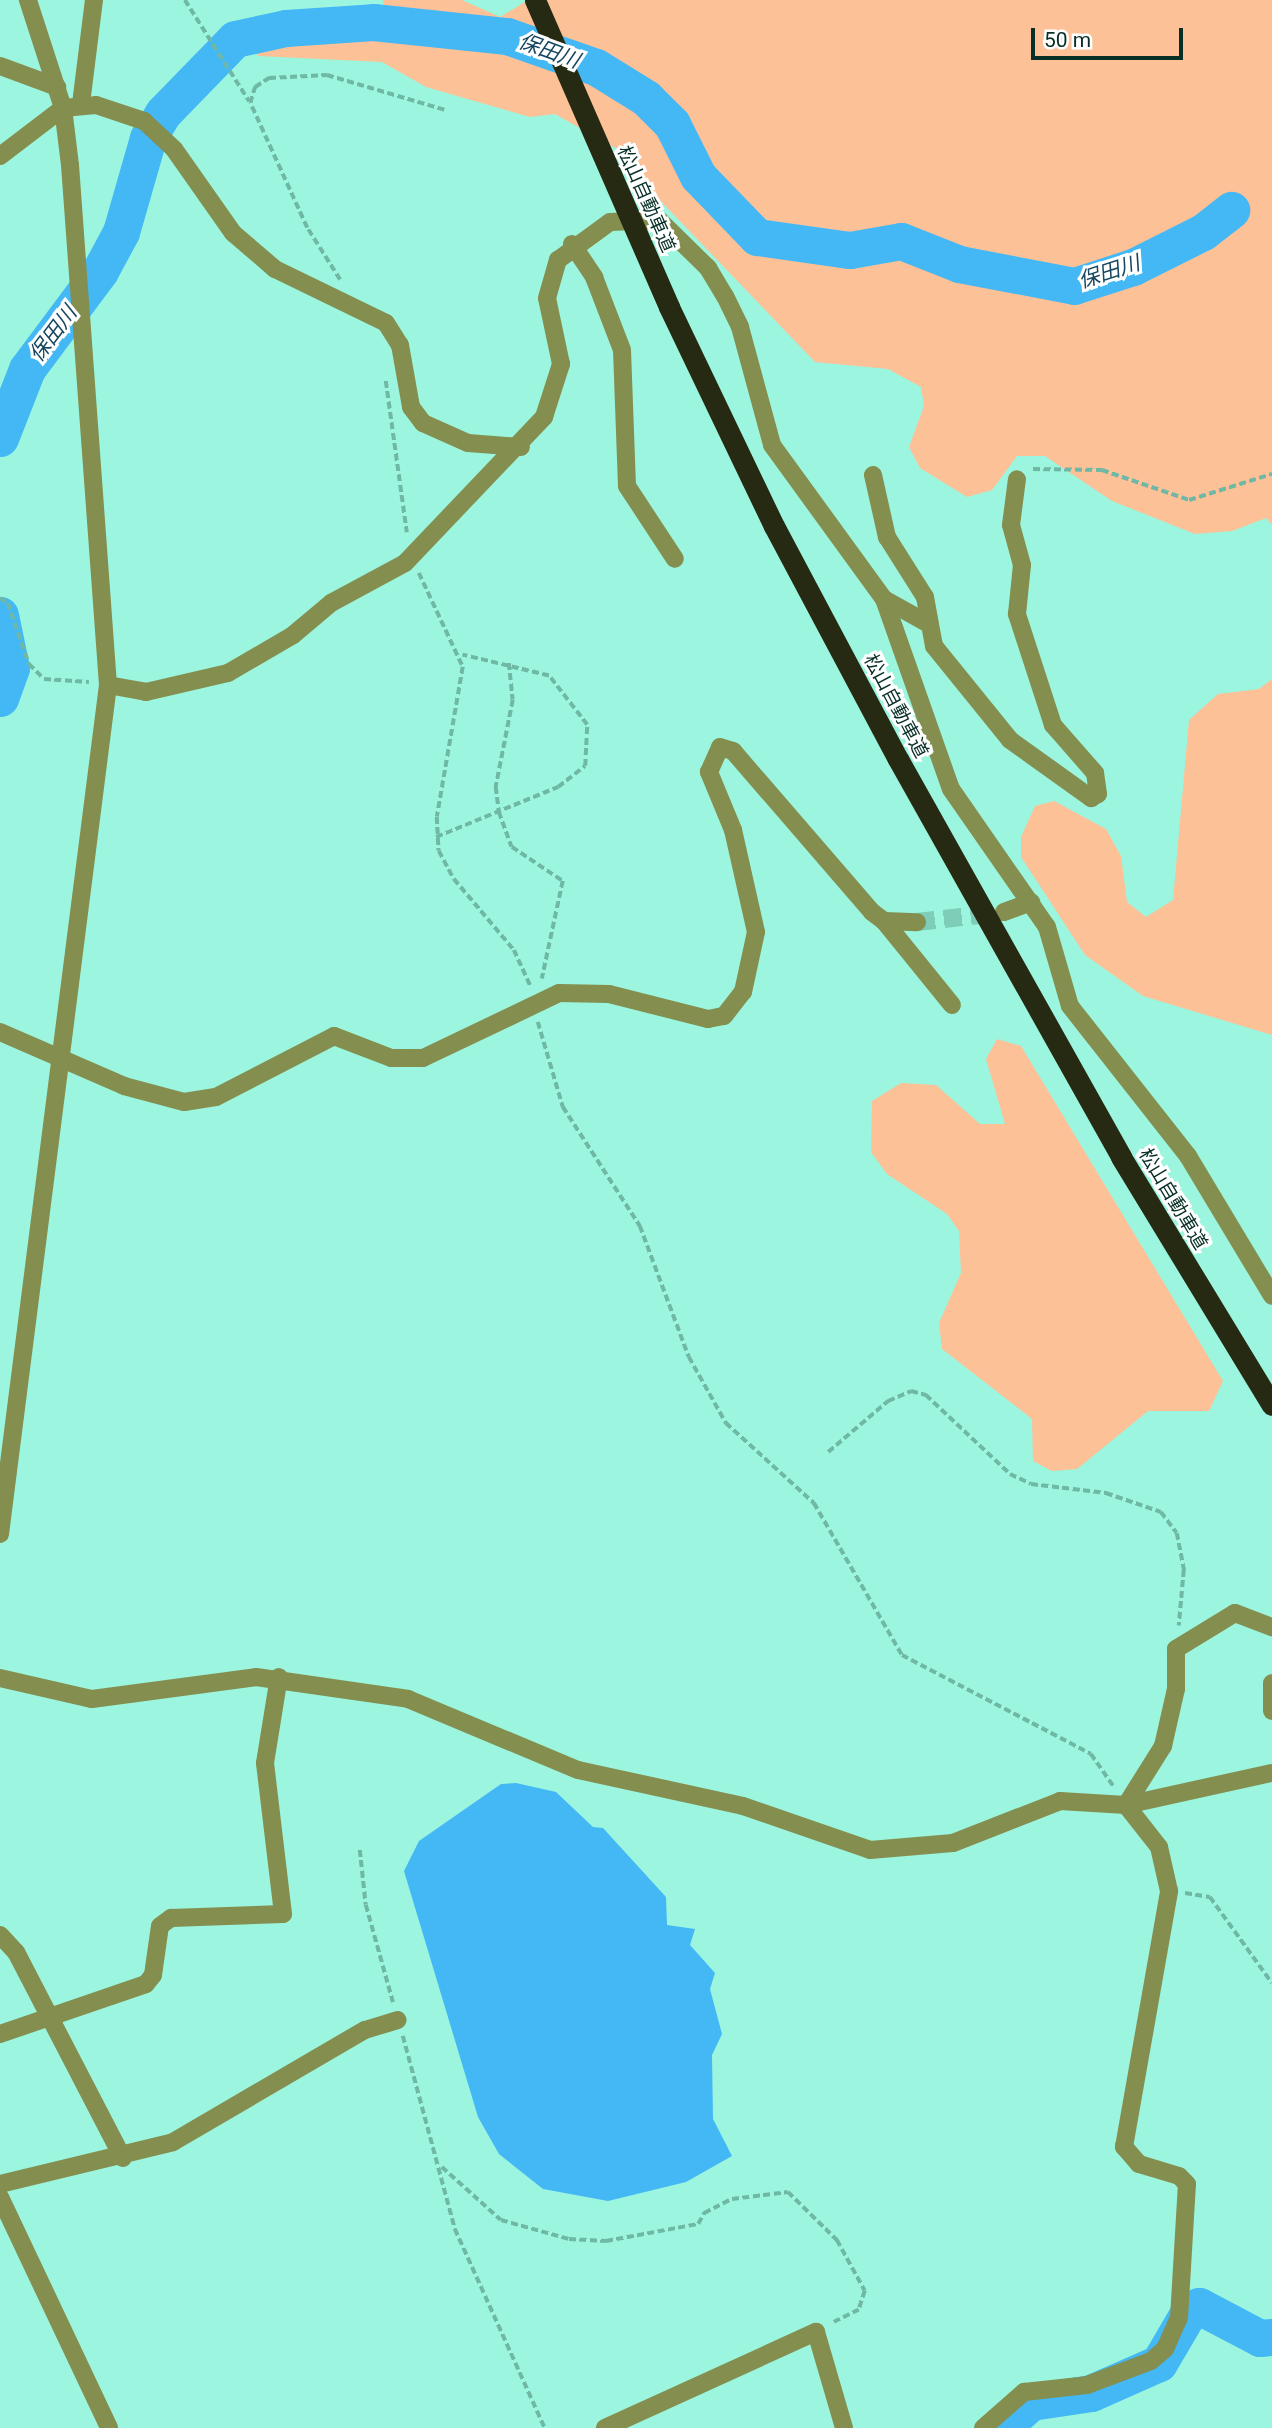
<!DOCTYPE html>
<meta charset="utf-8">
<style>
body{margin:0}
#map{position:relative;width:1272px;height:2428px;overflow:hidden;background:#9cf5de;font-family:Roboto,"Noto Sans JP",sans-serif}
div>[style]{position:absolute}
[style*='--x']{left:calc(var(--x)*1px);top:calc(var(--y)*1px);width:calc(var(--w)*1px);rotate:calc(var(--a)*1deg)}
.green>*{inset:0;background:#fdc198}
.water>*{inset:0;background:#43b8f5}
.river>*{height:37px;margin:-18.5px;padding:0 18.5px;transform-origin:18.5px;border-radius:18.5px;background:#43b8f5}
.minor-tunnel>*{height:18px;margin-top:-9px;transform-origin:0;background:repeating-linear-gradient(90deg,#7ecdb9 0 18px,transparent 0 27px)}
.path>*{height:3.5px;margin-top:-1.75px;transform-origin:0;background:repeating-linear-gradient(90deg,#6eb8a5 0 7px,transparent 0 10.5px)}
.minor>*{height:18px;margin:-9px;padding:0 9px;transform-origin:9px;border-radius:9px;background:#848e4e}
.highway>*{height:21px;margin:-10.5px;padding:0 10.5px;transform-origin:10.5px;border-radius:10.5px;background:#272a13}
.highway-bridge>*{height:21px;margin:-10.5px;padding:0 10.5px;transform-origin:10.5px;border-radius:10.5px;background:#272a13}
span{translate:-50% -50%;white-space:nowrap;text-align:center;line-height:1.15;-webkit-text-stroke:6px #fff;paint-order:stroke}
.street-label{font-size:19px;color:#072f26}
.water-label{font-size:21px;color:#174760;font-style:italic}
.scale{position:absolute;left:1031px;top:28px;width:152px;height:32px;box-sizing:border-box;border:4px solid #072f26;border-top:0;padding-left:9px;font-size:21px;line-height:24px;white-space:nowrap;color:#072f26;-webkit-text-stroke:5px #fff;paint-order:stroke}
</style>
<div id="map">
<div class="green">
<i style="clip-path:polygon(383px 0,462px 0,500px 17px,528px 0,1272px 0,1272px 525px,1266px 518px,1232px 531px,1195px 534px,1112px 501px,1045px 456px,1017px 456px,992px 490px,967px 497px,920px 468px,909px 447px,924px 406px,921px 387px,888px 369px,815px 362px,651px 191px,626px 154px,555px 114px,530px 117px,426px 87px,382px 62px,258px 56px,255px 37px,279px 18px,348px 21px,384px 13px)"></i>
<i style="clip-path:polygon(1272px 679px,1272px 1035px,1143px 996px,1085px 955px,1021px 857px,1021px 837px,1035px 806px,1054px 801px,1106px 829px,1121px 856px,1127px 902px,1146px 917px,1173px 900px,1189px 720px,1218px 694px,1259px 689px)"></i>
<i style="clip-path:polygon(997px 1039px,1021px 1046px,1223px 1381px,1209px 1411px,1148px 1411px,1077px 1469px,1052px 1471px,1033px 1461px,1032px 1419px,942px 1349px,939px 1323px,961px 1273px,959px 1231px,947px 1214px,887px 1174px,871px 1152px,872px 1101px,901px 1083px,936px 1085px,980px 1124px,1005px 1124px,986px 1059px)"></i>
</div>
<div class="water">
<i style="clip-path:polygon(516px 1783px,556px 1792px,593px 1827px,603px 1828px,666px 1897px,667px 1925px,695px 1929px,690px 1945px,715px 1973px,710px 1989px,722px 2034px,712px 2055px,713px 2119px,732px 2156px,686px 2182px,608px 2201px,543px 2189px,499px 2154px,478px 2117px,404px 1871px,419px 1841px,501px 1784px)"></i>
</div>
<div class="river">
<i style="--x:0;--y:438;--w:74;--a:-68.6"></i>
<i style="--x:27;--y:369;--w:122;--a:-53.3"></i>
<i style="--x:100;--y:271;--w:44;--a:-61.7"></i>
<i style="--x:121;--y:232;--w:98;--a:-74"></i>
<i style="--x:148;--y:138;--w:29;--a:-59"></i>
<i style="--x:163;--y:113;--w:103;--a:-45.8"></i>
<i style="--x:235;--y:39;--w:52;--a:-12.2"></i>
<i style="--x:286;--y:28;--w:87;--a:-3.9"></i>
<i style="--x:373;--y:22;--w:135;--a:6"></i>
<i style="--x:507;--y:36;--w:94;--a:19.2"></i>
<i style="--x:596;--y:67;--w:59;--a:31.8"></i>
<i style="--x:646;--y:98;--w:37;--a:45"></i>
<i style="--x:672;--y:124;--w:58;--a:63.4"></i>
<i style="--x:698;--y:176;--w:85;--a:46"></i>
<i style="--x:757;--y:237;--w:94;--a:8"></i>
<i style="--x:850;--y:250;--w:52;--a:-10"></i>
<i style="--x:901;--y:241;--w:62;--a:21.6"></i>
<i style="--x:959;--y:264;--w:117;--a:10.8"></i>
<i style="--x:1074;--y:286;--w:62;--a:-17.9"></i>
<i style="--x:1133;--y:267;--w:78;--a:-26.6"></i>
<i style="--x:1203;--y:232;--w:36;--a:-38"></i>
<i style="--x:0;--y:615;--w:54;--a:78.3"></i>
<i style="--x:11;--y:668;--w:32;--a:110"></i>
<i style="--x:1002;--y:2428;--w:39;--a:-42"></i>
<i style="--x:1031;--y:2402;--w:61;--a:-8.5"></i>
<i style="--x:1091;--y:2393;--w:74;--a:-23.8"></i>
<i style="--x:1159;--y:2363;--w:61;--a:-59.7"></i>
<i style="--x:1190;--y:2310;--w:10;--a:-24"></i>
<i style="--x:1199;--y:2306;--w:69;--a:27.7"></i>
<i style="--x:1260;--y:2338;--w:12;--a:-5"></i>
</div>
<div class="minor-tunnel">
<i style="--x:917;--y:922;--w:81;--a:-6.4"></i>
</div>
<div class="path">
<i style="--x:185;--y:0;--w:120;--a:57.6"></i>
<i style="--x:340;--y:280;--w:62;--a:-122.4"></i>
<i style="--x:307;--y:228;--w:137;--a:-114.5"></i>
<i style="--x:250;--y:103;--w:17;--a:-73"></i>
<i style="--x:255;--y:87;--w:17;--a:-33"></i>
<i style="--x:269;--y:78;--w:58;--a:-3"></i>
<i style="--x:327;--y:75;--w:123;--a:16.5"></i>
<i style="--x:386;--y:381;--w:153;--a:82.1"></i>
<i style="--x:1033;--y:469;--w:69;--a:0.8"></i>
<i style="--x:1102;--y:470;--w:92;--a:19"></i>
<i style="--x:1189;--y:500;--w:87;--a:-17.4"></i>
<i style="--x:419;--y:573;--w:104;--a:64.9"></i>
<i style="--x:463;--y:667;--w:152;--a:99.8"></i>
<i style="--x:437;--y:817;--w:34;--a:87"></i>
<i style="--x:439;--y:851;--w:32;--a:62"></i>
<i style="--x:454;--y:879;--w:93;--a:49.8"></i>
<i style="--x:514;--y:950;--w:41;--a:65.3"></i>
<i style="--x:0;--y:598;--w:9;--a:32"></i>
<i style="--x:8;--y:603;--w:65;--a:71"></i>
<i style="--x:29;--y:664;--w:21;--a:45"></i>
<i style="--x:44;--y:679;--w:45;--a:3.8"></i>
<i style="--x:509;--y:663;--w:37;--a:84"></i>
<i style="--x:513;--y:700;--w:89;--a:101.1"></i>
<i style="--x:496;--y:787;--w:25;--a:83"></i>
<i style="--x:499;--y:812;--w:37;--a:70"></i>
<i style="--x:512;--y:847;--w:61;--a:33.7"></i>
<i style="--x:563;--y:881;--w:100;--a:102.1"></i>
<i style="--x:436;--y:837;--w:132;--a:-22.3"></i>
<i style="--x:558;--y:787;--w:34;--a:-38"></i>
<i style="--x:585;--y:766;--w:41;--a:-87.2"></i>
<i style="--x:587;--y:725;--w:62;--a:-127.8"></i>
<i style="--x:549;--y:676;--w:89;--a:-166.4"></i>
<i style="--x:538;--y:1022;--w:89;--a:73.6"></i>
<i style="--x:563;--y:1107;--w:142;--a:57.1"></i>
<i style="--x:640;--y:1226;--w:140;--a:69.5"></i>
<i style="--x:689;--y:1357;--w:76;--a:60.7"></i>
<i style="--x:726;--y:1423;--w:119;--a:42.3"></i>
<i style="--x:814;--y:1503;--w:176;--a:59.9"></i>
<i style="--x:902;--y:1655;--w:213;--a:27.6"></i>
<i style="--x:1091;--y:1754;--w:39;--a:55"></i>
<i style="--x:828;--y:1452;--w:79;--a:-40.4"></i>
<i style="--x:888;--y:1401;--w:25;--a:-23"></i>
<i style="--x:911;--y:1391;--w:16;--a:15"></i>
<i style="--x:926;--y:1395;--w:115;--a:43.2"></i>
<i style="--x:1010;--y:1474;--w:23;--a:25"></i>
<i style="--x:1031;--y:1484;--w:76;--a:6.8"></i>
<i style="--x:1106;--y:1493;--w:58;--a:19.1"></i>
<i style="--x:1161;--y:1512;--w:26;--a:53"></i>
<i style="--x:1177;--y:1533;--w:38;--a:79"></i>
<i style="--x:1184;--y:1570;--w:56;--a:95.1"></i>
<i style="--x:360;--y:1850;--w:55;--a:83.8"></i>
<i style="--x:366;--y:1905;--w:101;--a:74.4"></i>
<i style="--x:1185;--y:1893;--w:25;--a:9"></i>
<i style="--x:1210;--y:1897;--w:106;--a:54.2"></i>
<i style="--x:403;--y:2036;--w:200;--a:74.9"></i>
<i style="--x:455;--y:2229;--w:218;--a:65.7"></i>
<i style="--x:442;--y:2167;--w:79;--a:41.9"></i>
<i style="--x:501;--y:2220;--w:71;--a:15.6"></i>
<i style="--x:569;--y:2239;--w:37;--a:3"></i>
<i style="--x:606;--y:2241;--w:94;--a:-10.5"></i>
<i style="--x:698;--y:2224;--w:13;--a:-61"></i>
<i style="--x:704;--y:2213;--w:31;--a:-27"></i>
<i style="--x:732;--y:2199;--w:56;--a:-7.1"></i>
<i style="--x:788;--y:2192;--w:69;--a:44.4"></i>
<i style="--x:837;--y:2240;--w:58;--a:61.2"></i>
<i style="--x:865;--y:2291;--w:20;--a:108"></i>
<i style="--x:859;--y:2310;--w:30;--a:154"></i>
</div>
<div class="minor">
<i style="--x:0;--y:66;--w:61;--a:20.2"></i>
<i style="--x:81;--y:104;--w:105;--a:-82.9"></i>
<i style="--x:0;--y:156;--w:79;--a:-37.3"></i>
<i style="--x:63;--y:108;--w:33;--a:-5"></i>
<i style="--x:96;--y:105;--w:51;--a:18.4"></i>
<i style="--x:144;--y:121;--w:41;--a:43"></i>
<i style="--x:174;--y:149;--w:103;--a:54.9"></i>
<i style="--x:233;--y:233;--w:55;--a:40.6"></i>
<i style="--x:275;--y:269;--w:123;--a:25.9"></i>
<i style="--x:386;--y:323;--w:26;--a:58"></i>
<i style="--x:400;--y:345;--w:63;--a:79.9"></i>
<i style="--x:411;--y:407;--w:20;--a:53"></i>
<i style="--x:423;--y:423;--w:49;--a:24"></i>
<i style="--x:468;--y:443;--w:53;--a:4.3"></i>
<i style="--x:572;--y:244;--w:40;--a:56"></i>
<i style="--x:594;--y:277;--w:78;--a:69"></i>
<i style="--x:622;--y:350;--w:136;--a:87.9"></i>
<i style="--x:627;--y:486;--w:87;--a:56.7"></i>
<i style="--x:873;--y:475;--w:64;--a:77.3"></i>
<i style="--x:887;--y:537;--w:71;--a:57.7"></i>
<i style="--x:925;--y:597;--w:50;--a:79.6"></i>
<i style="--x:934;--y:646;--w:121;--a:51"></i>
<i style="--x:1010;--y:740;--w:100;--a:35.6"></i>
<i style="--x:1091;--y:798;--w:8;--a:-30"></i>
<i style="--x:1098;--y:794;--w:21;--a:-98"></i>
<i style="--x:1095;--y:773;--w:64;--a:-131.2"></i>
<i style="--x:1053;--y:725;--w:117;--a:-108"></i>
<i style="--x:1017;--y:614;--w:49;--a:-84.2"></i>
<i style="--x:1022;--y:565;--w:41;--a:-105.4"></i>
<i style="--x:1011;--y:525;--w:46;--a:-82.6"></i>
<i style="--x:884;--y:599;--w:51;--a:29.1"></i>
<i style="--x:108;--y:685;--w:39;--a:10"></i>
<i style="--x:146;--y:692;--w:84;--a:-13"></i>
<i style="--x:228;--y:673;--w:75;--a:-30.3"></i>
<i style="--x:293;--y:635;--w:50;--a:-40.1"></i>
<i style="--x:331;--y:603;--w:84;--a:-28.4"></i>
<i style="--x:405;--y:563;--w:202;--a:-46.4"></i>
<i style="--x:544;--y:417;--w:56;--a:-72.2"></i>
<i style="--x:561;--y:364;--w:67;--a:-102"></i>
<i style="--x:547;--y:298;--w:40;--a:-74"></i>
<i style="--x:558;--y:260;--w:64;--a:-36.2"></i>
<i style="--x:610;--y:222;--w:49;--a:-2.3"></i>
<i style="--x:659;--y:220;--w:69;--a:44.4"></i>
<i style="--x:708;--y:268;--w:33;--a:59"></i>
<i style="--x:725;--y:296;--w:34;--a:64"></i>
<i style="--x:740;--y:327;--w:122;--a:74.8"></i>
<i style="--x:772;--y:445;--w:190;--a:54"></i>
<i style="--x:884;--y:599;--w:201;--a:70.6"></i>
<i style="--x:951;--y:789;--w:168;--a:55.2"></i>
<i style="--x:1047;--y:927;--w:82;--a:73.8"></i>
<i style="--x:1070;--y:1006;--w:191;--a:51.8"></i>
<i style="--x:1188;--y:1156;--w:163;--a:59"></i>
<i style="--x:1004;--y:912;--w:29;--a:-20"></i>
<i style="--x:884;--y:921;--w:108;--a:51"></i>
<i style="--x:0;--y:1032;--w:135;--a:23.5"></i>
<i style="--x:124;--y:1086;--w:62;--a:14.9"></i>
<i style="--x:184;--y:1102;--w:32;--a:-9"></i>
<i style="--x:216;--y:1097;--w:133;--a:-27.3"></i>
<i style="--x:334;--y:1036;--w:61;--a:21.1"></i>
<i style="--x:391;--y:1058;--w:32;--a:0"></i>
<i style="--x:423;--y:1058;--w:151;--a:-25.5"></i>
<i style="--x:559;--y:993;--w:50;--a:1.1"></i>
<i style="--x:609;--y:994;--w:102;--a:14.2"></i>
<i style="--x:708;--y:1019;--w:16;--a:-11"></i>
<i style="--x:724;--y:1016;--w:31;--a:-52"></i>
<i style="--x:743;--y:992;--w:61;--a:-77.8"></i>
<i style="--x:756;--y:932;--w:105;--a:-102.7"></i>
<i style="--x:733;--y:830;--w:63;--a:-112.5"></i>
<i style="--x:709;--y:772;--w:27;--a:-66"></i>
<i style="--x:720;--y:747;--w:14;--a:17"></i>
<i style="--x:733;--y:751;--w:213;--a:49.2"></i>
<i style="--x:872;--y:912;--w:15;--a:37"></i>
<i style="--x:884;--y:921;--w:33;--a:2"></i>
<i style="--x:0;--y:1534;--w:856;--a:-82.75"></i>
<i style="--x:108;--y:685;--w:521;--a:-94.18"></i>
<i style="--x:70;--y:165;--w:57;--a:-97"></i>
<i style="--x:63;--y:108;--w:114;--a:-108"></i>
<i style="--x:0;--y:1678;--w:94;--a:12.9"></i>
<i style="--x:92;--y:1699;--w:165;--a:-7.6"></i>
<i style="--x:256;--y:1677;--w:154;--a:8.2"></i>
<i style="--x:408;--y:1699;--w:184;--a:22.7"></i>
<i style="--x:578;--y:1770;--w:169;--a:12.3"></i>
<i style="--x:743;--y:1806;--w:134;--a:19.1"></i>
<i style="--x:870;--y:1850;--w:83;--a:-4.8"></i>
<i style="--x:953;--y:1843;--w:115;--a:-21.4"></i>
<i style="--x:1060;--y:1801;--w:66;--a:3.5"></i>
<i style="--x:1126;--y:1805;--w:149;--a:-12.4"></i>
<i style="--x:1272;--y:1683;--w:28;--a:90"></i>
<i style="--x:1126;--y:1805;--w:70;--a:-57.9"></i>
<i style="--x:1163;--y:1746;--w:58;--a:-77.2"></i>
<i style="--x:1176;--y:1689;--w:40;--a:-90"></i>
<i style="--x:1176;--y:1649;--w:69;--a:-31.4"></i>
<i style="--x:1235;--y:1613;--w:40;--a:21"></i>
<i style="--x:0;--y:1935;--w:23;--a:47"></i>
<i style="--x:16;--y:1952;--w:232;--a:62.6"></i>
<i style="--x:0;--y:2034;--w:154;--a:-18.9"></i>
<i style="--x:146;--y:1984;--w:11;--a:-52"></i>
<i style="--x:153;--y:1975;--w:49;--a:-81.9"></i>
<i style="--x:160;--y:1926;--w:14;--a:-36"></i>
<i style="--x:171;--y:1918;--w:112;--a:-2"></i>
<i style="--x:283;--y:1914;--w:152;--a:-96.8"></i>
<i style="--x:265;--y:1763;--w:87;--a:-80.8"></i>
<i style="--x:0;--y:2184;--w:178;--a:-13.6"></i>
<i style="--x:173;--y:2142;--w:222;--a:-30.3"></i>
<i style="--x:365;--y:2030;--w:34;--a:-17"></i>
<i style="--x:0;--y:2197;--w:255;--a:64.7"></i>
<i style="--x:605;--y:2428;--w:232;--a:-24.5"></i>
<i style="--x:816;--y:2332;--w:100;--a:73.7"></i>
<i style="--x:983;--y:2428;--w:55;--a:-41.3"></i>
<i style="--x:1024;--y:2392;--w:63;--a:-6.3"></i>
<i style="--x:1087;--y:2385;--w:68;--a:-20.6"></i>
<i style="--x:1151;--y:2361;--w:18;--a:-41"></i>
<i style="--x:1165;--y:2349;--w:34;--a:-66"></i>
<i style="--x:1179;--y:2318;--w:134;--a:-86.6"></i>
<i style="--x:1187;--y:2184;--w:11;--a:-135"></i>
<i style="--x:1179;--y:2176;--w:42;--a:-163.3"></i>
<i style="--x:1139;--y:2164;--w:23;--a:-131"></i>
<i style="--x:1124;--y:2147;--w:260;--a:-80"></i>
<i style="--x:1169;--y:1891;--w:45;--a:-102.8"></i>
<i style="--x:1159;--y:1847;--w:53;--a:-128.2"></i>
</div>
<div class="highway">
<i style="--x:669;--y:307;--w:243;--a:64.4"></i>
<i style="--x:774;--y:526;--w:264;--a:62"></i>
<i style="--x:898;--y:759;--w:456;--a:60.7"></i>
<i style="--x:1121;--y:1157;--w:290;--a:58.7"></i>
</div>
<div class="highway-bridge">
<i style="--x:535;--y:0;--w:335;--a:66.4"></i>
</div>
<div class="street-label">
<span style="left:646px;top:199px;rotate:66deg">松山自動車道</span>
<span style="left:896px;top:706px;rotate:62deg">松山自動車道</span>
<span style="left:1173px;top:1199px;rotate:59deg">松山自動車道</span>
</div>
<div class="water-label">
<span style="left:549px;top:51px;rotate:20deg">保田川</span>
<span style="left:1109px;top:272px;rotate:-18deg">保田川</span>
<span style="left:53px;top:334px;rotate:-53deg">保田川</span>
</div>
<div class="scale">50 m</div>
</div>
